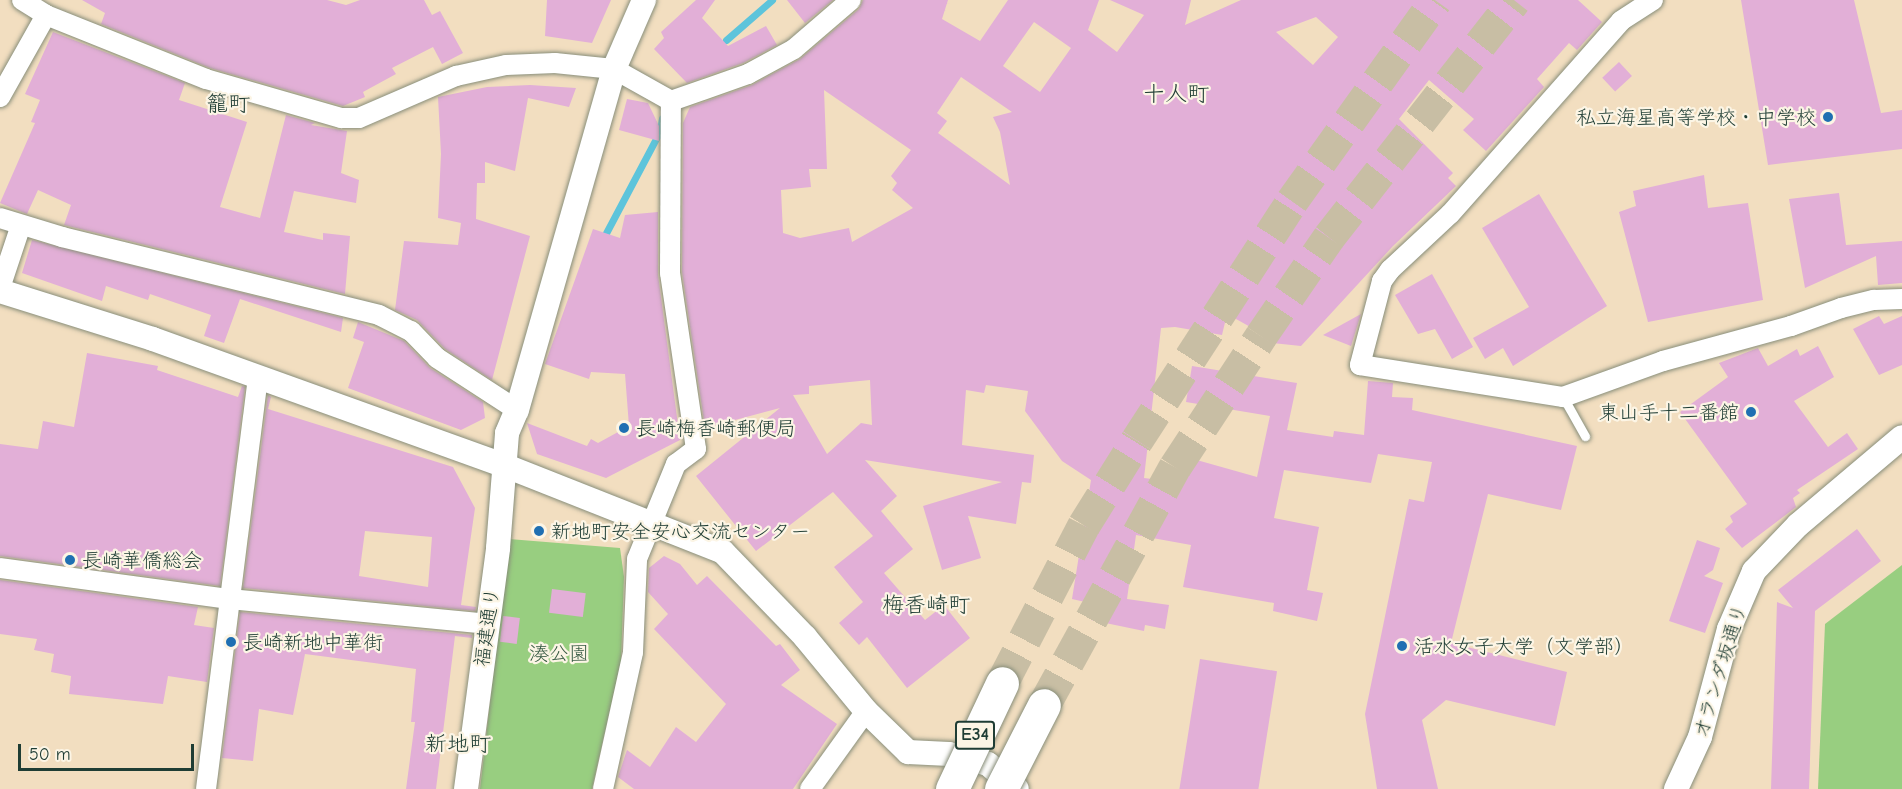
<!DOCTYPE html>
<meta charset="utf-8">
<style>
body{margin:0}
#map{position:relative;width:1902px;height:789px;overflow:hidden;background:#f2dec0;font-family:"Comic Neue","Klee One",sans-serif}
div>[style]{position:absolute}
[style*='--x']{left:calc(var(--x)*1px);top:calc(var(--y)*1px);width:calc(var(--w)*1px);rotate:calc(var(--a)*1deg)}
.green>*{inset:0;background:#98ce80}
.stream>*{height:7px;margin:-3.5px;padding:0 3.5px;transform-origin:3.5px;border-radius:3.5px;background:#5dc4db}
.building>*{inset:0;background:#e2afd7;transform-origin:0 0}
.motorway-tunnel>*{height:33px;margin-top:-16.5px;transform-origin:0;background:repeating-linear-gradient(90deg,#c8bea4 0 33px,transparent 0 49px)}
.roads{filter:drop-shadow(0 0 2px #888e7a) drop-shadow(0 0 2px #888e7a)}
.service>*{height:9px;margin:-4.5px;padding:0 4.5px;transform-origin:4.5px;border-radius:4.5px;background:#fff}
.minor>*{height:20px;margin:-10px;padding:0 10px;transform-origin:10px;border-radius:10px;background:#fff}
.tertiary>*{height:24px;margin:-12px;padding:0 12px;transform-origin:12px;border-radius:12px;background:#fff}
.bridges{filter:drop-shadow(0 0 2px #888e7a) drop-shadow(0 0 2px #888e7a)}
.motorway-bridge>*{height:33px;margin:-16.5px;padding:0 16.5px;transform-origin:16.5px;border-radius:16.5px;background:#fff}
.dots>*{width:16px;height:16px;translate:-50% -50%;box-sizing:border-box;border:3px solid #fcf5e5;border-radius:50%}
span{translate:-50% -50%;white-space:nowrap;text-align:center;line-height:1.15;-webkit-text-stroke:4.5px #fcf5e5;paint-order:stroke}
.shield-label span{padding:2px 4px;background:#fcf5e5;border:2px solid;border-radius:4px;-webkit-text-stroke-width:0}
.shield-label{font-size:18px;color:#1f3d34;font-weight:700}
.poi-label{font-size:20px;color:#1f3d34}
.right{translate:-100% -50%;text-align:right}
.left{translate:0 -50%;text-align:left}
.street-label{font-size:20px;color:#1f3d34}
.park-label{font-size:20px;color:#375a43}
.quarter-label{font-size:22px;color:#1f3d34}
.scale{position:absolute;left:18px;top:744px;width:176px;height:27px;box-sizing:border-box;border:3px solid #1f3d34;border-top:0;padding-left:8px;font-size:18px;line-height:21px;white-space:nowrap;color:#1f3d34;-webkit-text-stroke:4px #fcf5e5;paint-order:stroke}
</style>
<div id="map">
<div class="green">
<i style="clip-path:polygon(509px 539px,620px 548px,624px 577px,621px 661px,592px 789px,480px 789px)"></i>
<i style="clip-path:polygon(1902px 565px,1902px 789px,1818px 789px,1825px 624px)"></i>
</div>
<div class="stream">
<i style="--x:726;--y:40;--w:61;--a:-41"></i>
<i style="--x:606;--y:233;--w:115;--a:-62.1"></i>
<i style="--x:660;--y:131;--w:13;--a:-81"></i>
</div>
<div class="building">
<i style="clip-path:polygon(82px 0,327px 0,346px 5px,360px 0,424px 0,432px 15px,440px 11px,463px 53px,442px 64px,433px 47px,392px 68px,396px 74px,363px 92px,365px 97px,343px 106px,210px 68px,101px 24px,105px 13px)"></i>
<i style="clip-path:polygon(547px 0,611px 0,592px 43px,545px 36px)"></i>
<i style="clip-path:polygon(696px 0,715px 0,702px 18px,728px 46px,766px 26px,777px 45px,743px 63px,687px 83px,654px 49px,664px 38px,661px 32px)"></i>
<i style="clip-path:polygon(787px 0,833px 0,805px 23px)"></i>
<i style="clip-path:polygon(evenodd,863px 0,948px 0,942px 19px,980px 41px,1008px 0,1099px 0,1088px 30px,1117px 52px,1144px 15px,1110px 0,1191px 0,1185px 25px,1241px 0,1578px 0,1602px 22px,1577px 50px,1569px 43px,1537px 79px,1544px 87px,1486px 151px,1463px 130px,1474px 119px,1429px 80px,1399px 119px,1453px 173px,1448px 178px,1456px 186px,1393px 246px,1301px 346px,1262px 342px,1263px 334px,1227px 314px,1222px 335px,1175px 327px,1161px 328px,1144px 478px,1175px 482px,1179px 455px,1257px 477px,1270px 416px,1186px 402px,1192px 366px,1297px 383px,1287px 430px,1333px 437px,1334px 431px,1364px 435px,1368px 381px,1393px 383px,1392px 397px,1413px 398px,1412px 410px,1577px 446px,1561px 510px,1488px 494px,1451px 643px,1567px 672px,1555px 726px,1446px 700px,1422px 720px,1438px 789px,1377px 789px,1365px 714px,1409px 499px,1424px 502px,1432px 462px,1378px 454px,1371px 483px,1284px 470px,1274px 518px,1319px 527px,1307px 590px,1323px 593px,1317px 621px,1273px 611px,1274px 603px,1183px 587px,1191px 545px,1136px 535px,1127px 599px,1169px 605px,1165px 629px,1145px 625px,1144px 631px,1091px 620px,1094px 604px,1072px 599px,1091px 480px,1062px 461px,1025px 411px,1028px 391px,986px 385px,984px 393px,966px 390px,962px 445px,1034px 455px,1031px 483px,1022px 482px,1016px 524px,968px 516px,981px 558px,942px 570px,923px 506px,1002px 482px,865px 460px,897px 496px,881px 511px,913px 549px,884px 573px,925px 620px,944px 605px,970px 638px,907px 688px,867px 637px,859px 645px,839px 623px,863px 602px,834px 567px,873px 536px,833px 492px,756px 551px,696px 476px,780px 408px,705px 428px,682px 272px,683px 123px,690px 107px,752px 85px,800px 59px,859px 9px,863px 0,1316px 17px,1338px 37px,1313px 65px,1276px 32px,1316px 17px,863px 0,1034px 22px,1071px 48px,1040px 92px,1003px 66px,1034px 22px,863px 0,961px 77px,1012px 112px,993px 117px,1000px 132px,1010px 185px,938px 133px,947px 121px,937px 113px,961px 77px,863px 0,824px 90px,911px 150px,891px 176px,897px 183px,892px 190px,913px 208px,852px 242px,849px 228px,800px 238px,783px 233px,781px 190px,811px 187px,809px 169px,827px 169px,824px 90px,863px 0,870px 380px,872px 425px,861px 423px,827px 454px,793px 395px,809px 394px,809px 386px,870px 380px)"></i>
<i style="clip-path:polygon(1741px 0,1854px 0,1881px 113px,1902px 110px,1902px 149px,1768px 165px)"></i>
<i style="clip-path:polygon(53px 32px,185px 83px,179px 100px,247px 122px,220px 207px,260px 218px,286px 115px,315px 123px,311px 125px,347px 131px,341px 173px,359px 180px,356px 203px,294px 191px,284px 232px,323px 240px,323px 233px,350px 236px,345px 294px,64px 225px,71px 205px,38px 190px,27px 214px,0 203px,35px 123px,31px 122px,40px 100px,25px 94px)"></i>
<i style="left:1619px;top:62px;width:19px;height:23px;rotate:47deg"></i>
<i style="clip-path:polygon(530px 85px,576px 88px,569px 107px,528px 98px,515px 171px,485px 162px,485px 183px,477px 183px,476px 219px,530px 236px,492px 380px,445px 349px,417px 320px,395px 310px,404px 241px,458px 245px,461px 223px,438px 218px,441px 154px,438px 97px,487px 87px)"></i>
<i style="clip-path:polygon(627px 99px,648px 103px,659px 126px,659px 141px,619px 130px)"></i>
<i style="clip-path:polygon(1704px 175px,1708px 208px,1748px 203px,1763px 300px,1648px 322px,1619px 212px,1636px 206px,1633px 191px)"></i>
<i style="clip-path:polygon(1839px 193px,1846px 245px,1902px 241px,1902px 283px,1878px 285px,1876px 256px,1805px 288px,1789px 199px)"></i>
<i style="clip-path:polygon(1539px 194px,1607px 306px,1513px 366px,1503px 348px,1485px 359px,1473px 338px,1529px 307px,1482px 228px)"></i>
<i style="clip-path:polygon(658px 212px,658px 275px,680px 440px,606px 478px,537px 454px,527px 423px,587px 446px,591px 439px,598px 443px,629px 426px,625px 374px,591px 372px,589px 379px,545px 364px,593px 229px,620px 238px,625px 215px)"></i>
<i style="clip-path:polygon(32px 240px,343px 318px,341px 332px,240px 299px,224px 343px,204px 336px,211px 315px,150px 294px,148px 300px,106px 286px,102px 301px,22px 273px)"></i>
<i style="clip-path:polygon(1432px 274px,1473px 347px,1452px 359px,1435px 329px,1418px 334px,1395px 295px)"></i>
<i style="clip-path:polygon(1361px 314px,1351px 346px,1323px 335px)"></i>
<i style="clip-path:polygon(1879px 316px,1884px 324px,1902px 316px,1902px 365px,1879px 375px,1853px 329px)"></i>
<i style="clip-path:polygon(358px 322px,404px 341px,430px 368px,483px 402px,485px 418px,461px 430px,348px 388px,364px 342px,353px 338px)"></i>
<i style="clip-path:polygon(1818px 346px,1834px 377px,1794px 401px,1828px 447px,1847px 433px,1858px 449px,1797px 490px,1800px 493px,1793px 498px,1796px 507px,1742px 548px,1725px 529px,1733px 522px,1730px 516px,1747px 504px,1680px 412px,1728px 377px,1719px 363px,1758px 348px,1768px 366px,1797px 349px,1800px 356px)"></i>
<i style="clip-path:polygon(87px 353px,158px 366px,157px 370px,238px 397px,242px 386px,245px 387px,220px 586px,0 556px,0 444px,38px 449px,43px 421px,74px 427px)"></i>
<i style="clip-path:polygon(evenodd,268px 395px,271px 397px,268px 409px,453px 467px,475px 508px,461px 605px,476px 607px,475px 611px,243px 588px,268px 395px,365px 531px,432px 537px,428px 587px,359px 576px,365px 531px)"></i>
<i style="clip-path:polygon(1857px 529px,1881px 561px,1815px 611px,1809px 789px,1771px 789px,1777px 602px,1793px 608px,1778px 590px)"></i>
<i style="clip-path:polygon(1697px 540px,1720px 548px,1713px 570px,1704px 576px,1723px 583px,1705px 633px,1669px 621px)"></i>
<i style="clip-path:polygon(664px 556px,680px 564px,697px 585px,707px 576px,776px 646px,780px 644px,800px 670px,781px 685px,837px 724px,793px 789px,634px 789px,618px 777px,627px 750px,650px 767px,676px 727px,696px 742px,726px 704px,654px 629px,668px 614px,648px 592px,649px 568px)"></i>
<i style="clip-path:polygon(0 580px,198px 607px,194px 625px,214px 628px,207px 682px,168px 676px,163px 704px,69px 694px,71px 676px,51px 672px,54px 654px,34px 650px,37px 639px,0 634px)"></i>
<i style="left:552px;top:589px;width:34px;height:24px;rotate:7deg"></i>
<i style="clip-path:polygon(240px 612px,472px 635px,472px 638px,455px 636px,436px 789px,406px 789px,415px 722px,411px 722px,416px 669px,374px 663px,305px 654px,293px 715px,259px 709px,253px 761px,222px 758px)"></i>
<i style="left:503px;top:616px;width:17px;height:26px;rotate:7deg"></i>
<i style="left:1200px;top:659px;width:78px;height:132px;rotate:9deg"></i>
</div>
<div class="motorway-tunnel">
<i style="--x:1002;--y:683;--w:178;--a:-62.6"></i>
<i style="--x:1084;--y:525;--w:100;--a:-58.1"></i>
<i style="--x:1137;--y:440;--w:285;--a:-57"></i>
<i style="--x:1292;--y:201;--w:247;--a:-54.4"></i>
<i style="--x:1044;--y:705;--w:272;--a:-61.2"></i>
<i style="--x:1175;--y:467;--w:157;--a:-56.7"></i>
<i style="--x:1261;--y:336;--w:120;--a:-55.5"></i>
<i style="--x:1329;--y:237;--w:301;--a:-51.9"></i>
</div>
<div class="roads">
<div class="service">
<i style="--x:1563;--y:397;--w:45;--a:60.6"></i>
</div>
<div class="minor">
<i style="--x:22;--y:0;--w:28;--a:32"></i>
<i style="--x:46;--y:15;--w:172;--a:21.8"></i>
<i style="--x:206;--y:79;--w:141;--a:16.1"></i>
<i style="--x:341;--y:118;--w:18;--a:0"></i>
<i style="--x:359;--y:118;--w:106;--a:-23.4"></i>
<i style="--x:456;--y:76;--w:51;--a:-12.4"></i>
<i style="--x:506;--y:65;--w:49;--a:-2.3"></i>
<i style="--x:555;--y:63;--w:59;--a:5.8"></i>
<i style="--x:614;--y:69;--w:65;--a:29.3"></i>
<i style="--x:1653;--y:0;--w:38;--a:147"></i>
<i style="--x:1621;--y:21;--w:258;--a:131.5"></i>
<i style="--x:1450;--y:214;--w:82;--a:137"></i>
<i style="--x:1390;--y:270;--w:14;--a:126"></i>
<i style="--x:1382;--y:281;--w:87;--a:104.7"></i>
<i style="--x:1360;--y:365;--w:206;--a:9"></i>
<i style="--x:1563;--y:397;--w:106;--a:-19.8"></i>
<i style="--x:1663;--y:361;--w:133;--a:-15.3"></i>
<i style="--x:1791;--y:326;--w:53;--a:-19.8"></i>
<i style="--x:1841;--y:308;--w:34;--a:-14"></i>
<i style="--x:1874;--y:300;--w:28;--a:-2"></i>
<i style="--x:0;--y:97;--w:94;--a:-60.7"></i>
<i style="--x:671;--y:101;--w:82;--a:-19.3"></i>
<i style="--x:748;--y:74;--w:52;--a:-28.5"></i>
<i style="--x:794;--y:49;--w:75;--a:-40.7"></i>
<i style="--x:0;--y:218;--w:65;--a:17"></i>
<i style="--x:62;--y:237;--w:326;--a:13.8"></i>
<i style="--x:379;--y:315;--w:36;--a:27"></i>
<i style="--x:411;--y:331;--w:37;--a:46"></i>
<i style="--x:437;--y:358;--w:95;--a:33"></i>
<i style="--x:0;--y:288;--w:66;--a:-71.6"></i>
<i style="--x:0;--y:568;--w:231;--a:7.7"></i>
<i style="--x:229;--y:599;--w:259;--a:5.5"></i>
<i style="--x:206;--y:789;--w:415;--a:-82.8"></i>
<i style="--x:603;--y:789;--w:140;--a:-77.6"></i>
<i style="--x:633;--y:652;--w:93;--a:-87.5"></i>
<i style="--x:637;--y:559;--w:103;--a:-67.7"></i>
<i style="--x:676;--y:464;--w:25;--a:-37"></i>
<i style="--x:696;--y:449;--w:178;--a:-98.4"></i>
<i style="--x:670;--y:273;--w:172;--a:-89.7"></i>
<i style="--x:810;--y:789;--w:96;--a:-54.3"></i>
</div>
<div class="tertiary">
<i style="--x:0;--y:291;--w:160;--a:17.4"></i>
<i style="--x:153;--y:339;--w:375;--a:19.8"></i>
<i style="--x:506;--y:466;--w:233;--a:21.6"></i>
<i style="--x:723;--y:552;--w:118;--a:46"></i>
<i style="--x:805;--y:637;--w:96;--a:50.5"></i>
<i style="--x:866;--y:711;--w:59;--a:44.3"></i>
<i style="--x:908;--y:752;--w:41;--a:2.8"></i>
<i style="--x:949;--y:754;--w:40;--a:14.4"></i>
<i style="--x:988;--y:764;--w:38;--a:41"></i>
<i style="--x:466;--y:789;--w:243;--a:-82.4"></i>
<i style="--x:498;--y:548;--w:115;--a:-85.5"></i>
<i style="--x:507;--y:433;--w:25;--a:-67"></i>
<i style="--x:517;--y:410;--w:355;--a:-74.1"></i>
<i style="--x:614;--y:69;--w:75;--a:-66.5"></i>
<i style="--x:1676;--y:789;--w:57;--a:-65.2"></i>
<i style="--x:1700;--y:737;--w:112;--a:-75"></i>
<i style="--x:1729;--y:629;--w:63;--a:-66.7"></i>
<i style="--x:1754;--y:571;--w:64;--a:-46.3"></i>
<i style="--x:1798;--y:525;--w:136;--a:-40.2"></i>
</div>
</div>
<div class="bridges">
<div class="motorway-bridge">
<i style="--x:952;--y:789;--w:117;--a:-64.7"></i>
<i style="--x:1001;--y:789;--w:94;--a:-62.9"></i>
</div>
</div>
<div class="dots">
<i style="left:1828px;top:117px;background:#1f6fb2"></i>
<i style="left:1751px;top:412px;background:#1f6fb2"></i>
<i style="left:624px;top:428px;background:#1f6fb2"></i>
<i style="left:539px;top:531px;background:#1f6fb2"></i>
<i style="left:70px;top:560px;background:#1f6fb2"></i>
<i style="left:231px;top:642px;background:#1f6fb2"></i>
<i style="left:1402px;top:646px;background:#1f6fb2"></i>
</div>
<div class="shield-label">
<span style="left:975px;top:735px">E34</span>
</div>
<div class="poi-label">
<span class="right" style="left:1816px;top:117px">私立海星高等学校・中学校</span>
<span class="right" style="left:1739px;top:412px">東山手十二番館</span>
<span class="left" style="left:636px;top:428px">長崎梅香崎郵便局</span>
<span class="left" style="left:551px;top:531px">新地町安全安心交流センター</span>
<span class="left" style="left:82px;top:560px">長崎華僑総会</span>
<span class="left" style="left:243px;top:642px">長崎新地中華街</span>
<span class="left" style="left:1414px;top:646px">活水女子大学（文学部）</span>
</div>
<div class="street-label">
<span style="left:487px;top:627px;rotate:-82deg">福建通り</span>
<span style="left:1720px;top:671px;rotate:-73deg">オランダ坂通り</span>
</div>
<div class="park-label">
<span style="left:559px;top:653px">湊公園</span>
</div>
<div class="quarter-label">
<span style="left:1176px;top:95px">十人町</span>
<span style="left:228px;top:105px">籠町</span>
<span style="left:926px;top:606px">梅香崎町</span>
<span style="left:458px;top:745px">新地町</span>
</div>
<div class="scale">50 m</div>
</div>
